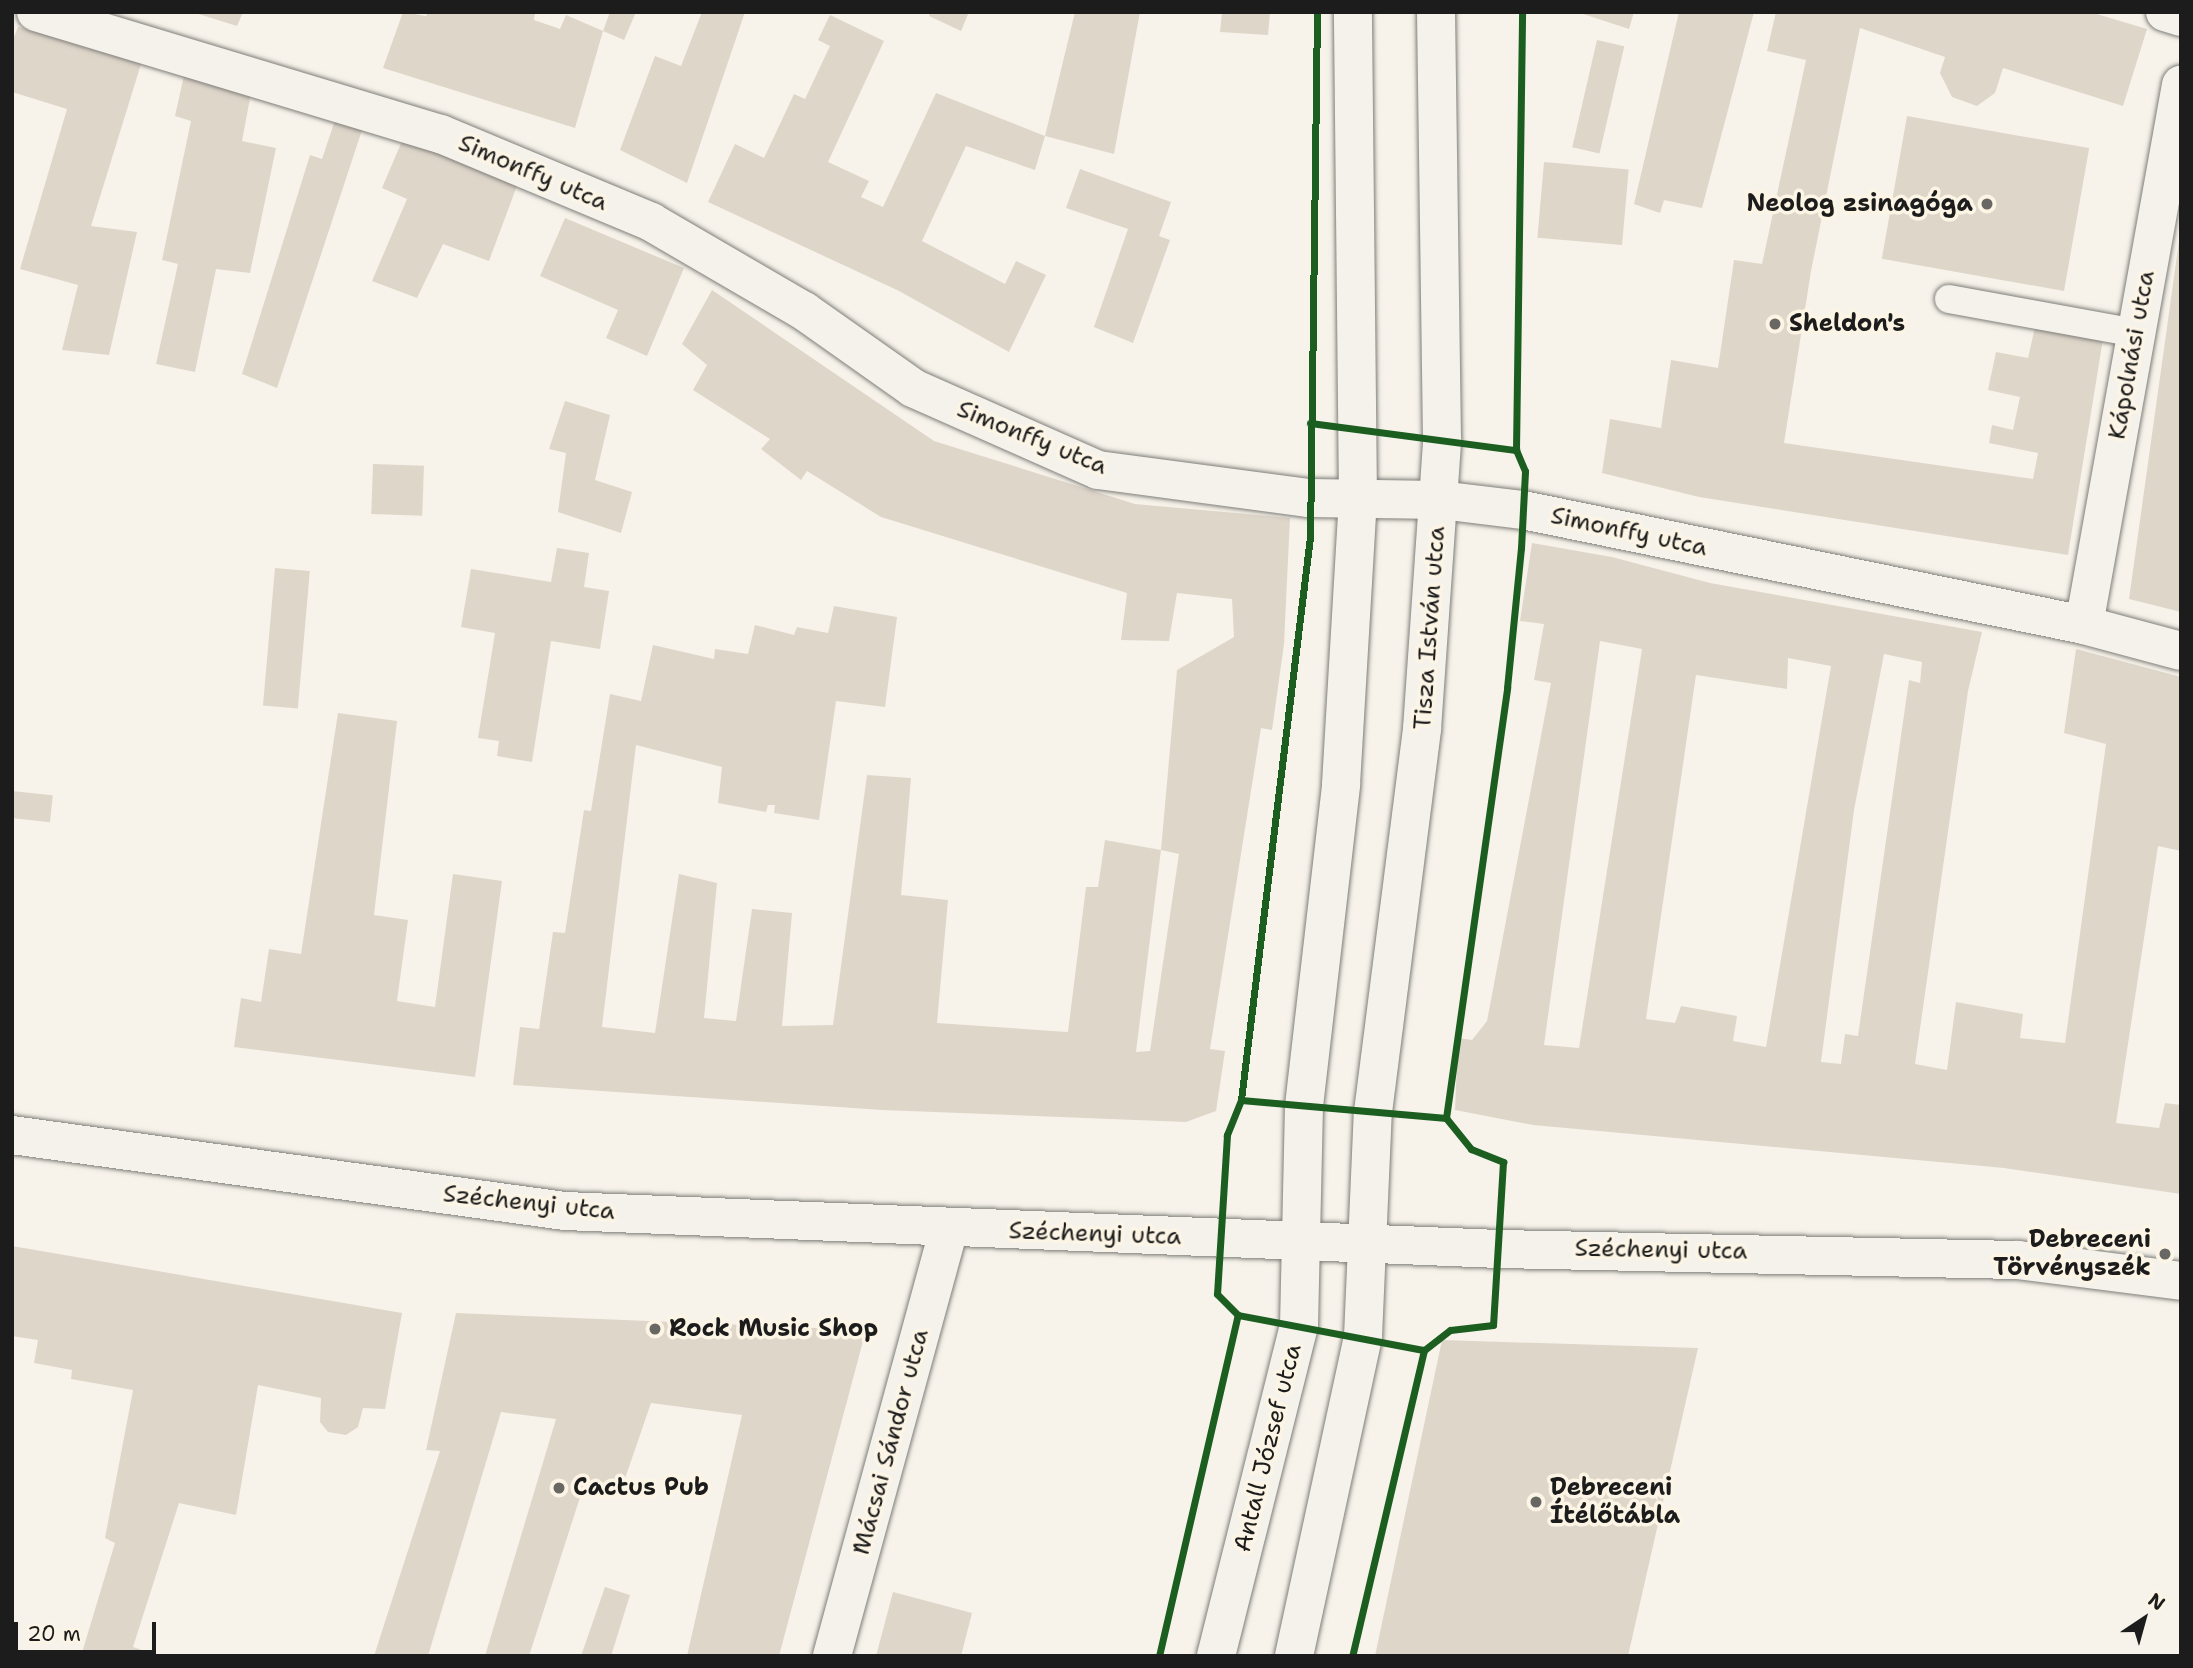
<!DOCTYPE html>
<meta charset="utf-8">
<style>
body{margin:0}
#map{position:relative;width:2193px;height:1668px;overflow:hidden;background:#f7f3ea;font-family:"Shantell Sans",sans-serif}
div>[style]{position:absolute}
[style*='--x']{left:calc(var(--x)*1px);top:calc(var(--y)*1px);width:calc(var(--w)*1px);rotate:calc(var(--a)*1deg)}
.building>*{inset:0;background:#dfd6ca;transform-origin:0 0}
.roads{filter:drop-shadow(0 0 2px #7f7d79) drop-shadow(0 0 2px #7f7d79)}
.service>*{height:28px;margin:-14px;padding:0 14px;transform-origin:14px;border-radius:14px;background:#f5f2ec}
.minor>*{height:38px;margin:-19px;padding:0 19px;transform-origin:19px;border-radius:19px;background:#f5f2ec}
.tertiary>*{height:38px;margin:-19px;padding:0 19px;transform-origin:19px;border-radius:19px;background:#f5f2ec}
.cycleway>*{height:7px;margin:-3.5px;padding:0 3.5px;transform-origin:3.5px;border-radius:3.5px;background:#1b5e20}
.dots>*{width:19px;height:19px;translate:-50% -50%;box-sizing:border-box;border:4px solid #fcf5e5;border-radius:50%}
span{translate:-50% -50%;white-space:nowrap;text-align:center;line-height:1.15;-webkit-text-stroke:7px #fcf5e5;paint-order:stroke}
.street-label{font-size:24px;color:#1c1c1c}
.poi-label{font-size:24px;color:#1c1c1c;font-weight:700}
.right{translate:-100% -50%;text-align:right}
.left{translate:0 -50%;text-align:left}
.frame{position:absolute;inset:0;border:14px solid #1c1c1c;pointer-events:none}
.north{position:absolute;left:2109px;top:1584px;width:70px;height:70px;-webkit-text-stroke:5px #fcf5e5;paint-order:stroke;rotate:36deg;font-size:19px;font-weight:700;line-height:28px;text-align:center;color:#1c1c1c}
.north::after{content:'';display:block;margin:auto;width:24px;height:32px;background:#1c1c1c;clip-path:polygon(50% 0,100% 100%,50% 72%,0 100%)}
.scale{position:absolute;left:14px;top:1622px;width:142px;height:32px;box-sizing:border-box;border:4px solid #1c1c1c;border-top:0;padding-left:9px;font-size:21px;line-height:24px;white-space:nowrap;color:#1c1c1c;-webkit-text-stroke:5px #fcf5e5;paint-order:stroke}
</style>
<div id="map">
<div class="building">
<i style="clip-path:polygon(192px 12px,243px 12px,237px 26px)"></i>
<i style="clip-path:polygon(403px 12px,426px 16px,428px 12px,535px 12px,534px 20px,560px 29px,566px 15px,603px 31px,575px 128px,383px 68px)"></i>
<i style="clip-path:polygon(610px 12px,636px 12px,624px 40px,603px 31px)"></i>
<i style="clip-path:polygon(702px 12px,745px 12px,687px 183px,620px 150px,655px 56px,681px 66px)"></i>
<i style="clip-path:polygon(930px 12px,969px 12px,961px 31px,929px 16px)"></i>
<i style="clip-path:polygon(1075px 12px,1140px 12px,1114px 154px,1045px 136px)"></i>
<i style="clip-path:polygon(1222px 12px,1270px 12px,1268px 35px,1220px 32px)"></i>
<i style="clip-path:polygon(1577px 12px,1634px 12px,1629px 29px)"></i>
<i style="clip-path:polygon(1679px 12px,1754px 12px,1702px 208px,1664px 200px,1660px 213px,1634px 204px)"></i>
<i style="clip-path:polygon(1776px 12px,2090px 12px,2147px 29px,2123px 106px,2003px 68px,1995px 93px,1977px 106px,1952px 97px,1940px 73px,1945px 57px,1860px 28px,1811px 271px,1784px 443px,2033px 479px,2038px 453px,1989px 443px,1992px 425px,2013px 430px,2020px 397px,1988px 390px,1996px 352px,2028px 358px,2035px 327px,2103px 339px,2068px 555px,1699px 497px,1602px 473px,1610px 419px,1661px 428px,1671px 360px,1718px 368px,1734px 260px,1762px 264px,1806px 60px,1767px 51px)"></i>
<i style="clip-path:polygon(830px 15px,884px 41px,828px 162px,869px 181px,861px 197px,883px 207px,936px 93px,1045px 136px,1035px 170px,966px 146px,922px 241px,1005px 284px,1016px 261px,1046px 275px,1009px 352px,899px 291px,708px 202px,735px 144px,764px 158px,794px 94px,805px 99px,830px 46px,818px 40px)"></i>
<i style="clip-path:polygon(18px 27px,141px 64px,91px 226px,137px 232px,109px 355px,62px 350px,78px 285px,20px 269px,67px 109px,12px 92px,12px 42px)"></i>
<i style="left:1597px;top:40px;width:28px;height:110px;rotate:13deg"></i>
<i style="clip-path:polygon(185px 71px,251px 93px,242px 141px,276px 148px,250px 273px,216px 269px,195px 372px,156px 364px,178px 264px,162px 260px,191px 121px,175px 116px)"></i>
<i style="left:1907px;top:116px;width:185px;height:145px;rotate:10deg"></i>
<i style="clip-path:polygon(335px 120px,363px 127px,277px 388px,242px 374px,310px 155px,322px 159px)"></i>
<i style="clip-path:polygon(402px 141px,464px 157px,518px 183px,489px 261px,443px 244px,417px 298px,372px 281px,407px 199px,382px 188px)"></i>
<i style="left:1544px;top:162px;width:85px;height:76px;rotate:5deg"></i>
<i style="clip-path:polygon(1080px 169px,1171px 202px,1159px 236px,1170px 240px,1133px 343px,1094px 327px,1128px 229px,1066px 208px)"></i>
<i style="clip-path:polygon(565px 218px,684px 268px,647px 356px,606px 338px,618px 310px,540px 276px)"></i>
<i style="clip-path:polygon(2181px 227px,2181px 612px,2129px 599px)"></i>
<i style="clip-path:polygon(712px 290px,934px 441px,1135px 504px,1290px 518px,1284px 644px,1272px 730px,1261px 728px,1210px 1049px,1225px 1051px,1216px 1111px,1186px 1122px,882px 1110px,513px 1085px,520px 1027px,539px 1029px,553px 932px,565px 933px,584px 810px,591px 811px,610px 694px,641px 701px,653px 645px,714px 659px,715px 649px,748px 654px,755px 625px,794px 635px,797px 627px,828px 633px,834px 606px,897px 617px,885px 707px,836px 701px,819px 820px,774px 813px,775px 805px,768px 805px,766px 812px,718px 803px,722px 767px,636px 745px,602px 1027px,655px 1033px,679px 874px,717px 883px,704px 1018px,736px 1021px,752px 909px,792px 913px,782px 1026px,833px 1025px,867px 775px,911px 778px,901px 895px,948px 900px,937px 1023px,1068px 1032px,1086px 887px,1098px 887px,1105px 840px,1161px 850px,1136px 1052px,1150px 1051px,1179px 854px,1161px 850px,1177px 670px,1234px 637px,1232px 599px,1177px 593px,1169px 641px,1121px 640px,1127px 593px,881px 517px,807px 471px,801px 480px,761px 449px,770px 439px,693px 390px,707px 365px,682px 344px)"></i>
<i style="clip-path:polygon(565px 401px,610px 415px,595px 480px,632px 492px,621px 533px,558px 512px,566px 453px,549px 449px)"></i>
<i style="left:373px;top:464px;width:51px;height:50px;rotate:2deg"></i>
<i style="clip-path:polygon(evenodd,1532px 543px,1612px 557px,1710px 583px,1982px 632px,1968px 691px,1915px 1064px,1947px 1070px,1956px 1002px,2023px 1014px,2020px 1038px,2065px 1043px,2106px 744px,2064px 733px,2076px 649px,2181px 677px,2181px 851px,2158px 846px,2116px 1123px,2159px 1128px,2165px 1103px,2181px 1105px,2181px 1194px,2004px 1168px,1533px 1125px,1455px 1110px,1458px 1038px,1472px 1040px,1487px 1021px,1551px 683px,1534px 680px,1544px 624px,1520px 621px,1532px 543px,1600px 641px,1642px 649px,1579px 1048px,1544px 1045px,1600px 641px,1532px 543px,1884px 654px,1922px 662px,1920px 683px,1909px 680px,1858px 1036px,1845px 1034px,1841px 1064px,1821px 1062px,1854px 810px,1884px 654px,1532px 543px,1788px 658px,1831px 666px,1766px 1047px,1733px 1041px,1737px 1016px,1681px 1006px,1675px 1023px,1646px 1019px,1696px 675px,1787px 689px,1788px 658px)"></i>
<i style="clip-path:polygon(557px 548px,589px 553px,584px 587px,609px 591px,600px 649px,551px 641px,532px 762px,497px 756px,499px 741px,478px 738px,495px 633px,461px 627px,471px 569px,551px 582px)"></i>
<i style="left:275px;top:568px;width:35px;height:138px;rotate:5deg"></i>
<i style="clip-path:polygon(338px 713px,397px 721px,374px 915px,408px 920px,397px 1001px,435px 1007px,453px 874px,502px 881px,475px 1077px,234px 1047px,241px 998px,261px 1002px,269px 949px,301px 954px)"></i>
<i style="left:12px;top:791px;width:41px;height:27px;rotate:6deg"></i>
<i style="clip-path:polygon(12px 1246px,402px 1313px,385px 1409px,363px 1408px,358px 1427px,346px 1435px,328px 1432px,320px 1422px,321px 1398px,258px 1385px,236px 1515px,179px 1503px,133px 1647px,160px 1656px,81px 1656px,115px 1543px,105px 1538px,133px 1390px,71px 1379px,72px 1370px,34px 1363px,38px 1340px,12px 1336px)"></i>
<i style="clip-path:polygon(456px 1313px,866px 1330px,779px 1656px,687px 1656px,742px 1415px,651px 1403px,619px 1496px,584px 1485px,529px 1656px,485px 1656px,556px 1419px,501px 1412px,428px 1656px,374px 1656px,440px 1451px,426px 1450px)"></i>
<i style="clip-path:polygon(1442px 1340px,1698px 1348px,1628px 1656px,1375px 1656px)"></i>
<i style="clip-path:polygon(605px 1587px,630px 1595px,611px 1656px,581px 1656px)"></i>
<i style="clip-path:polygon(893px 1592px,972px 1613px,961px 1656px,876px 1656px)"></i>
</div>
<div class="roads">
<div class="service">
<i style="--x:1949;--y:299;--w:190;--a:10.3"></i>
</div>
<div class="minor">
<i style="--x:36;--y:12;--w:423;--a:16.8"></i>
<i style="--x:441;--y:134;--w:228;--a:22.7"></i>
<i style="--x:651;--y:222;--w:177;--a:30.2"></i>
<i style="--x:804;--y:311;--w:133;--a:35.2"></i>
<i style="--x:913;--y:388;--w:202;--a:23.9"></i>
<i style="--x:1098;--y:470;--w:213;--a:7.6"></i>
<i style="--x:1309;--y:498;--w:131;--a:0.9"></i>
<i style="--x:1440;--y:500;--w:84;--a:6.9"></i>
<i style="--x:1523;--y:510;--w:573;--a:11.58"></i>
<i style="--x:2084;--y:625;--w:100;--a:15"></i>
<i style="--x:2165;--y:12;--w:17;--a:17"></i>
<i style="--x:2084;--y:625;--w:549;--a:-79.82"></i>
<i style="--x:832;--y:1656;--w:443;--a:-74.7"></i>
</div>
<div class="tertiary">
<i style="--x:12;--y:1135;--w:558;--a:7.83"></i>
<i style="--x:565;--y:1211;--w:936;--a:2.33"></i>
<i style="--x:1500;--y:1249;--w:518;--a:1.22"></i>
<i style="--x:2018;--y:1260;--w:164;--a:7.3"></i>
<i style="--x:1216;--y:1656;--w:340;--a:-75.9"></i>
<i style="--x:1299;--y:1326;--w:220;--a:-88.7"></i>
<i style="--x:1304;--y:1106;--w:324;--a:-83.4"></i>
<i style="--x:1341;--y:784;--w:287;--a:-86.6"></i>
<i style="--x:1358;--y:498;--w:486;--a:-90.6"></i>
<i style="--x:1294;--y:1656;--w:326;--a:-77.8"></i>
<i style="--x:1363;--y:1337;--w:225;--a:-87.5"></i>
<i style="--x:1373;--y:1112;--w:386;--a:-82.7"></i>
<i style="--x:1422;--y:729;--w:290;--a:-86"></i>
<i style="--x:1442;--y:440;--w:428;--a:-90.8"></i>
</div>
</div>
<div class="cycleway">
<i style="--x:1317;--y:12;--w:525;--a:90.76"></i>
<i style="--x:1310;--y:537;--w:567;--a:96.99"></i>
<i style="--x:1241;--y:1100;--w:38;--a:112"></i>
<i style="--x:1227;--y:1135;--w:159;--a:93.6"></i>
<i style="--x:1217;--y:1294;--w:30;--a:45"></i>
<i style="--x:1238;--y:1315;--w:189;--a:10.7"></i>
<i style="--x:1310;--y:423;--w:208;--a:7.5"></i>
<i style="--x:1241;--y:1100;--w:206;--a:5"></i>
<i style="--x:1446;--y:1118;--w:40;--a:51"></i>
<i style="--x:1471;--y:1149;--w:35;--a:22"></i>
<i style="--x:1503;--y:1162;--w:163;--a:93.5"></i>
<i style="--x:1493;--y:1325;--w:43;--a:173.4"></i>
<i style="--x:1450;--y:1330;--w:33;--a:142"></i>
<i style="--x:1424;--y:1350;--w:314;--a:103.2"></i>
<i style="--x:1446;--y:1118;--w:434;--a:-81.9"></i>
<i style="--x:1507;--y:688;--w:141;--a:-84.3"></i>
<i style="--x:1521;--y:548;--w:77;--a:-87"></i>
<i style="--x:1525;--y:471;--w:23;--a:-113"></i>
<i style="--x:1516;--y:450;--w:438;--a:-89.2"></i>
<i style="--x:1159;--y:1656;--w:350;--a:-77"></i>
</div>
<div class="dots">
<i style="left:1987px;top:204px;background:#696764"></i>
<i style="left:1775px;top:324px;background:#696764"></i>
<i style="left:2165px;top:1254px;background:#696764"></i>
<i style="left:655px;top:1329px;background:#696764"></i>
<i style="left:559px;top:1488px;background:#696764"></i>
<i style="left:1536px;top:1502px;background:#696764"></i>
</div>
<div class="street-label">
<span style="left:533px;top:173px;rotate:23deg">Simonffy utca</span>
<span style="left:2132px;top:355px;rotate:-80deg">Kápolnási utca</span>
<span style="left:1032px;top:438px;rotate:22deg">Simonffy utca</span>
<span style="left:1629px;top:532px;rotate:12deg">Simonffy utca</span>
<span style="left:1430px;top:628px;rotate:-86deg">Tisza István utca</span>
<span style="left:529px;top:1203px;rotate:6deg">Széchenyi utca</span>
<span style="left:1095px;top:1234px;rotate:2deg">Széchenyi utca</span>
<span style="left:1661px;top:1250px;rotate:1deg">Széchenyi utca</span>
<span style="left:891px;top:1442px;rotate:-75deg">Mácsai Sándor utca</span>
<span style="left:1268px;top:1448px;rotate:-76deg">Antall József utca</span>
</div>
<div class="poi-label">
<span class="right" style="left:1973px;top:204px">Neolog zsinagóga</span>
<span class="left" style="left:1789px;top:324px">Sheldon's</span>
<span class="right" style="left:2151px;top:1254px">Debreceni<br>Törvényszék</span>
<span class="left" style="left:669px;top:1329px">Rock Music Shop</span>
<span class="left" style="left:573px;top:1488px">Cactus Pub</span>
<span class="left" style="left:1550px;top:1502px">Debreceni<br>Ítélőtábla</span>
</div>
<div class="frame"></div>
<div class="north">N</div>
<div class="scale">20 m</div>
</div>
